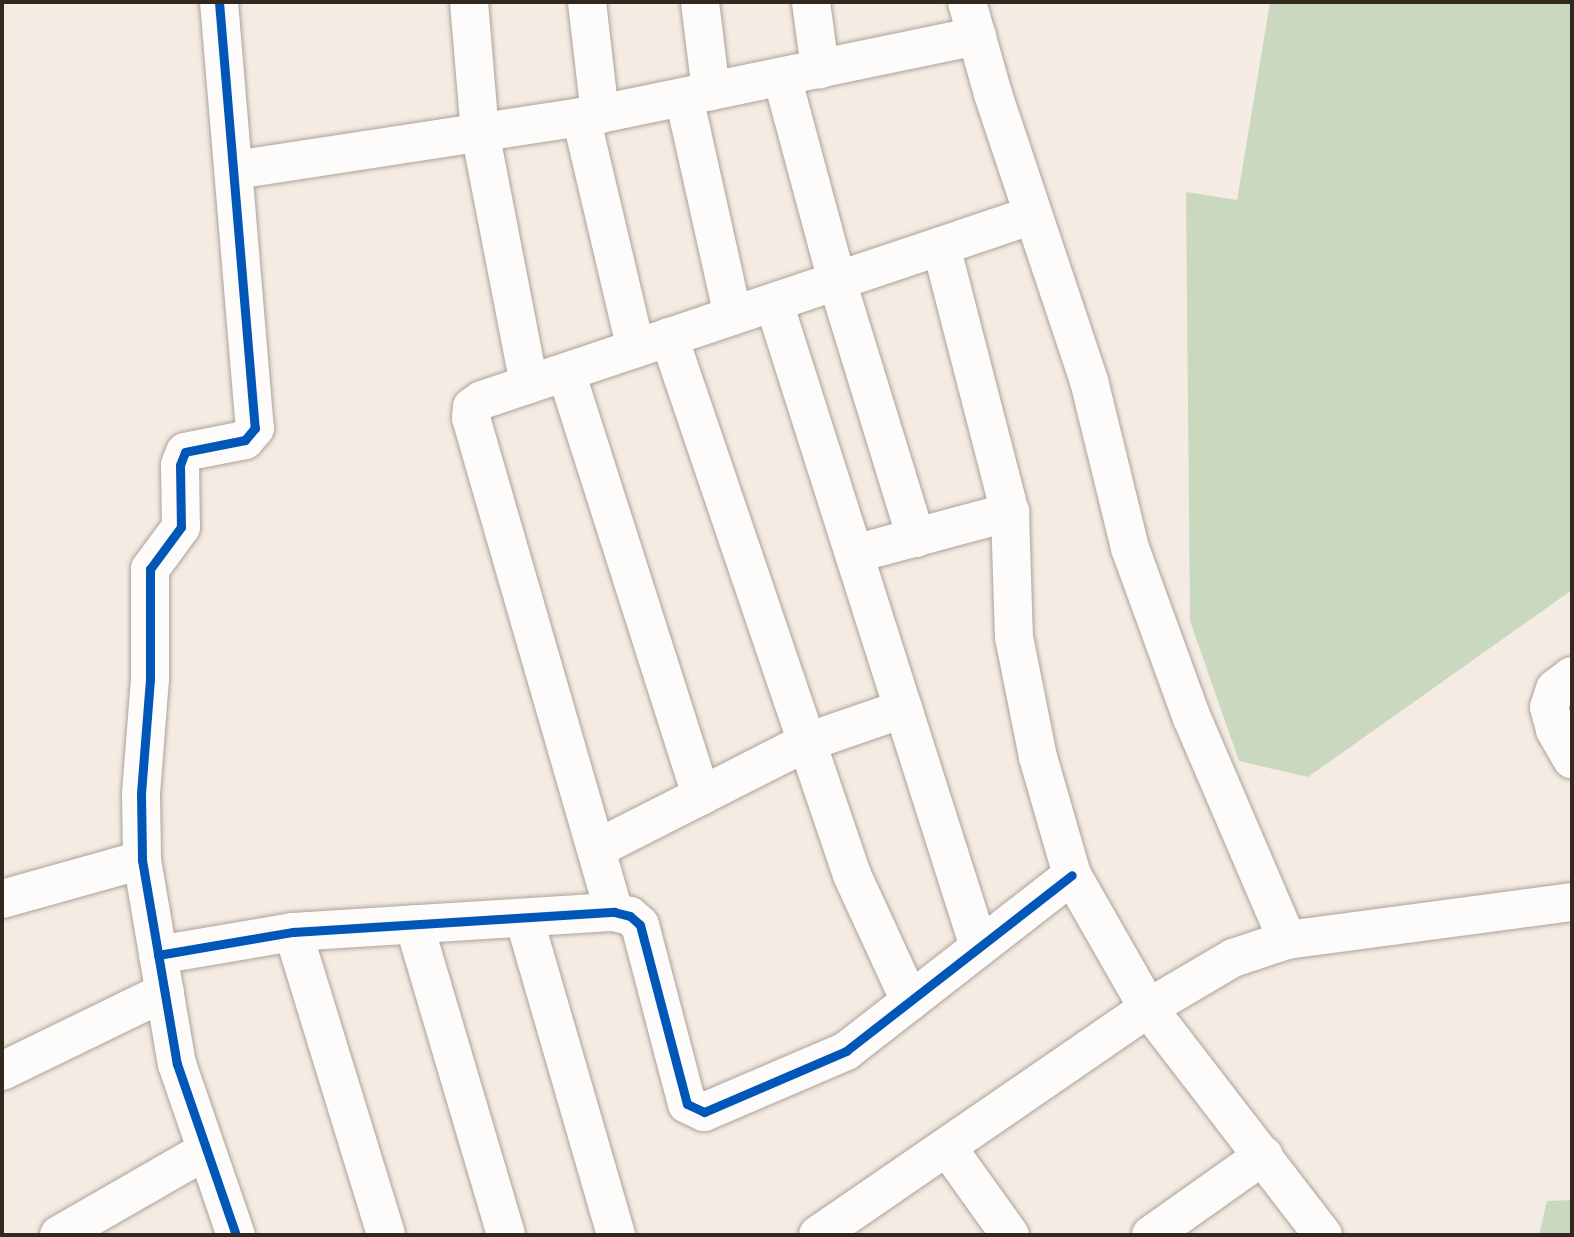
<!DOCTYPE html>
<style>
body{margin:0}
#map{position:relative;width:1574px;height:1237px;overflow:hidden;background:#f4ebe3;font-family:Signika,sans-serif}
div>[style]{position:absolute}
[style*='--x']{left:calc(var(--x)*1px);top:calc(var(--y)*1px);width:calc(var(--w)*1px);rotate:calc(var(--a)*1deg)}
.green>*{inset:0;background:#cbd8c0}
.roads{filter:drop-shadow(0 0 2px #aba29a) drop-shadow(0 0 2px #aba29a)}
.minor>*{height:38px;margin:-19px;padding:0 19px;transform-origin:19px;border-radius:19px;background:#fdfcfb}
.cycleway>*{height:9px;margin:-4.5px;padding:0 4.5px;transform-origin:4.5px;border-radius:4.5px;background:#0057b8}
span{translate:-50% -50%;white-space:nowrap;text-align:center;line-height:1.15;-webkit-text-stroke:7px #fff;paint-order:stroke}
.frame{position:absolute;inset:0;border:4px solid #32281d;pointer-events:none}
</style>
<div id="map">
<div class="green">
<i style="clip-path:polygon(1270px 2px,1572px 2px,1572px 590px,1308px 777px,1239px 761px,1190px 621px,1186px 192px,1237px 200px)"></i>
<i style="clip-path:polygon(1572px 1200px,1572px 1235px,1539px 1235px,1547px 1201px)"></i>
</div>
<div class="roads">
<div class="minor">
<i style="--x:219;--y:2;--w:428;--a:85.2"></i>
<i style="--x:255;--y:428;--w:16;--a:130"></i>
<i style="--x:245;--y:440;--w:61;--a:168.7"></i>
<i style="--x:185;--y:452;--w:14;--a:111"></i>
<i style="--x:180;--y:465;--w:62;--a:89.1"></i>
<i style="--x:181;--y:527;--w:52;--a:126.4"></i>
<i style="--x:150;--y:569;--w:110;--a:90"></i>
<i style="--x:150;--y:679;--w:115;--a:94.5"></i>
<i style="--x:141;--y:794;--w:66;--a:89.1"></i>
<i style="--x:142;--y:860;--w:207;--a:80.3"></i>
<i style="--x:177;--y:1064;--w:181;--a:71"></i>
<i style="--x:469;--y:2;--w:130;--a:85.2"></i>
<i style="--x:480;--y:132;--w:257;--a:79"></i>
<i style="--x:587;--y:2;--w:113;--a:83.4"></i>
<i style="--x:700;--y:2;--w:90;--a:83"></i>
<i style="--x:811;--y:2;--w:68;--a:82.3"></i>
<i style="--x:967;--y:2;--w:96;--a:74.2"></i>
<i style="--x:993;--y:94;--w:303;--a:71.5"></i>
<i style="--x:1089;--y:381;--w:172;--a:76.2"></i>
<i style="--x:1130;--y:548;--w:181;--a:70"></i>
<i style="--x:1192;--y:718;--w:241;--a:66.8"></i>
<i style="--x:782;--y:77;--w:211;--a:74.9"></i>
<i style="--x:837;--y:281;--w:269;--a:72.9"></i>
<i style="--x:684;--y:97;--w:224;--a:77.4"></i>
<i style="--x:581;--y:117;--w:238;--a:76.7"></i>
<i style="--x:235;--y:170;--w:369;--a:-8.7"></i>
<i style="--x:600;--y:114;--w:385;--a:-11.7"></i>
<i style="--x:941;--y:246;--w:275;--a:75.5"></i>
<i style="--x:1010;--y:512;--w:125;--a:88.2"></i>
<i style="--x:1014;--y:637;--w:122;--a:78.7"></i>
<i style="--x:1038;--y:757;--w:123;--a:73.9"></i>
<i style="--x:1072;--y:875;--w:153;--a:60.3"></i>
<i style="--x:1148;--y:1008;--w:287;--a:52.4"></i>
<i style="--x:774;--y:303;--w:676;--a:72.34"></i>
<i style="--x:669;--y:337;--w:568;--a:71.21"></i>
<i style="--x:852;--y:875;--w:139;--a:65.3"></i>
<i style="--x:566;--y:372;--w:445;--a:72.3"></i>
<i style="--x:854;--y:554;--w:162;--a:-15.1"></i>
<i style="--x:1572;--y:676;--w:21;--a:143"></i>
<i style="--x:1555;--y:689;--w:19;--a:108"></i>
<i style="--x:1549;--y:707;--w:24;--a:75"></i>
<i style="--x:1555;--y:730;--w:34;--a:60"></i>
<i style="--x:596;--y:849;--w:237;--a:-26.9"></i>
<i style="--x:807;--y:742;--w:102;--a:-19"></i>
<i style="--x:2;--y:899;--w:145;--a:-15.6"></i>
<i style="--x:614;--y:912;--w:514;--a:-106.14"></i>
<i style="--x:471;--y:418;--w:11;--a:-85"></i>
<i style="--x:472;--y:407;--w:12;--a:-35"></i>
<i style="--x:482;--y:400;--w:581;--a:-18.56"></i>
<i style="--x:524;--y:918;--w:330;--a:73.8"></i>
<i style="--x:414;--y:924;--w:324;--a:73.5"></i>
<i style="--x:293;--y:932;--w:317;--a:72.9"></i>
<i style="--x:158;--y:955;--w:137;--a:-9.7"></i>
<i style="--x:293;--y:932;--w:322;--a:-3.6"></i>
<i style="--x:614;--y:912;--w:16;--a:14"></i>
<i style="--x:630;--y:916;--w:13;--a:42"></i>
<i style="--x:640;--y:925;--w:185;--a:75.3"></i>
<i style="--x:687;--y:1104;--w:19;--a:25"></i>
<i style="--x:704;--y:1112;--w:155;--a:-23.2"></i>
<i style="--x:846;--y:1051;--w:286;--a:-37.9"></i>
<i style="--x:2;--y:1071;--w:181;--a:-25.9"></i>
<i style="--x:947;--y:1147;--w:108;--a:54.4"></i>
<i style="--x:59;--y:1235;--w:168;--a:-29.9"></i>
<i style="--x:818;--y:1235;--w:401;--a:-34.5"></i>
<i style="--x:1148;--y:1008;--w:99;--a:-30.5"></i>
<i style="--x:1233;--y:958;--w:57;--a:-18.4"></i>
<i style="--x:1287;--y:940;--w:288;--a:-7.6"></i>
<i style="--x:1151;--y:1235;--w:138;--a:-35.3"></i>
</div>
</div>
<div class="cycleway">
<i style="--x:219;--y:2;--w:428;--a:85.2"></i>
<i style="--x:255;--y:428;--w:16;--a:130"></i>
<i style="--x:245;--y:440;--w:61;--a:168.7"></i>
<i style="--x:185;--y:452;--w:14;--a:111"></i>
<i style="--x:180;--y:465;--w:62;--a:89.1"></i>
<i style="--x:181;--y:527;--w:52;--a:126.4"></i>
<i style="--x:150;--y:569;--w:110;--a:90"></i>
<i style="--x:150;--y:679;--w:115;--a:94.5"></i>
<i style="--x:141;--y:794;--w:66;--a:89.1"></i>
<i style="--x:142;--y:860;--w:207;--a:80.3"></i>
<i style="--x:177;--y:1064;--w:181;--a:71"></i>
<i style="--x:158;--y:955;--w:137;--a:-9.7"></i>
<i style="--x:293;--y:932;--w:322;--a:-3.6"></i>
<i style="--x:614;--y:912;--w:16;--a:14"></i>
<i style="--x:630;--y:916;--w:13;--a:42"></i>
<i style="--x:640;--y:925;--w:185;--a:75.3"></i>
<i style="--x:687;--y:1104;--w:19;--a:25"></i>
<i style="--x:704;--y:1112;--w:155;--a:-23.2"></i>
<i style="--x:846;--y:1051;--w:286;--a:-37.9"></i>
</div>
<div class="frame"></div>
</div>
